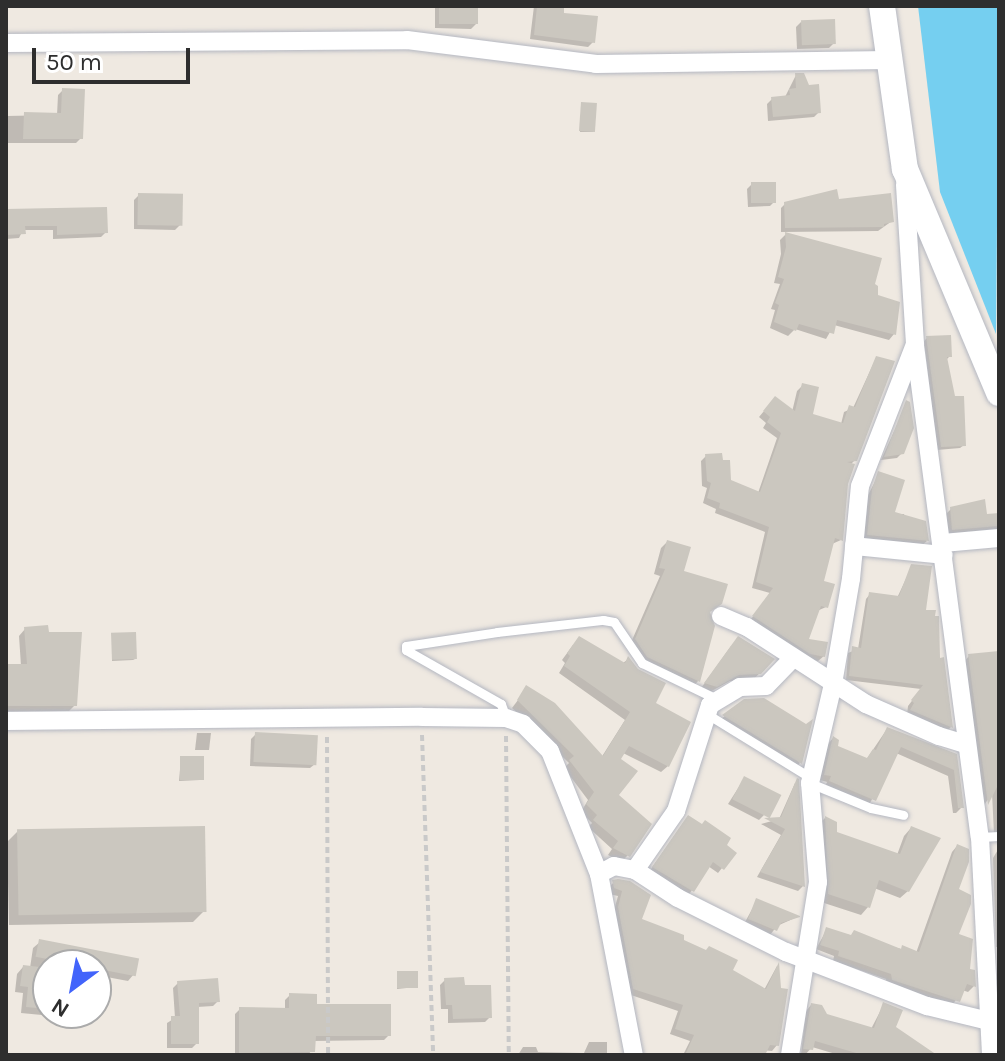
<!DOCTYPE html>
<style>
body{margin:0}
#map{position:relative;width:1005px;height:1061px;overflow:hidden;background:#efe9e1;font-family:Karla,sans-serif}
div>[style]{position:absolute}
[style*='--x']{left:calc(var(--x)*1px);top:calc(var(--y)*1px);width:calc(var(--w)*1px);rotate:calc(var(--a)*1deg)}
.water>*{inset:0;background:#75cff0}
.shadow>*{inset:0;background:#0003}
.building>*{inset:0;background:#cbc7bf;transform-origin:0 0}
.path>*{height:4px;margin-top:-2px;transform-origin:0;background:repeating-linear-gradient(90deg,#c9c9c9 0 6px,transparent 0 10px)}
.roads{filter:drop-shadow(0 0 2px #b4b7c1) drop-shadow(0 0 2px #b4b7c1)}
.lane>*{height:9px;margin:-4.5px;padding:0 4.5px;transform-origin:4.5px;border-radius:4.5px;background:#fff}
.street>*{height:18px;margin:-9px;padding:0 9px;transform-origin:9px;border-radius:9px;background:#fff}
.secondary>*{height:26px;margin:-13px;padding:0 13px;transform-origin:13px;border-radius:13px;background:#fff}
span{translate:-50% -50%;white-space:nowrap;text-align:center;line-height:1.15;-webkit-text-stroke:6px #fff;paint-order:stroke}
.frame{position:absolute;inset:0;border:8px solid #2e2e2e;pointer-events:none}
.north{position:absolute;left:32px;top:949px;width:80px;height:80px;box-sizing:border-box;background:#fff;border:2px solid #ababab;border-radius:50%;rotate:212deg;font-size:22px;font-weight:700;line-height:32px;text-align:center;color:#2e2e2e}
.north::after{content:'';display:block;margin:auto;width:28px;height:36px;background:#4264fb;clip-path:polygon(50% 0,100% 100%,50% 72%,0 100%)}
.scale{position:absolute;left:32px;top:48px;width:158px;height:36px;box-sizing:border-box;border:4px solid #2e2e2e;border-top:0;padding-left:10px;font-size:24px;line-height:28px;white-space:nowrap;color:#2e2e2e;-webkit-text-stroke:6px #fff;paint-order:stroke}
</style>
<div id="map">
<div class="water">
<i style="clip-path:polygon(918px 6px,999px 6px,996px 334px,940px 192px)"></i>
</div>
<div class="shadow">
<i style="clip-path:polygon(435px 6px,476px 6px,476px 24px,471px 29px,435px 28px)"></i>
<i style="clip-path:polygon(534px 6px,562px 6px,561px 14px,593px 42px,588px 47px,530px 39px)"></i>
<i style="clip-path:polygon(801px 22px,834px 43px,829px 48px,797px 49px,796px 27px)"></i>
<i style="clip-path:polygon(796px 75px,819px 112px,814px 117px,768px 121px,767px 104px,772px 99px,785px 97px)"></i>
<i style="clip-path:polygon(63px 90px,81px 138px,76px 143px,6px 143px,6px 116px,57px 115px,58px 95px)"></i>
<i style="clip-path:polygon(582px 104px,595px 130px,593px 132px,580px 132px)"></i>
<i style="clip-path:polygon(752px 184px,775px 201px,770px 206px,748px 207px,747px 189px)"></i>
<i style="clip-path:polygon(139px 195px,180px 225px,175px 230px,134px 229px,134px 200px)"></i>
<i style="clip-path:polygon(837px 201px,892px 221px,878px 231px,781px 232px,781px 208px,785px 204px)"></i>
<i style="clip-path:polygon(6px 211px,106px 232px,101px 237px,53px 239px,53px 230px,23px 230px,19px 238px,6px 239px)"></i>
<i style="clip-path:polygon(786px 234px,872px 286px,894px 334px,889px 340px,834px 325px,826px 339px,795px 329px,788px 336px,770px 328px,775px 310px,771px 309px,780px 284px,774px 283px,781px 254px,780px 240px)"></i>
<i style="clip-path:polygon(927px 338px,950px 356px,946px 360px,964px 445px,960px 448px,937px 450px,924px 341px)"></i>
<i style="clip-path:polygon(876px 358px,855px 460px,850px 465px,846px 484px,841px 540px,832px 544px,822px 582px,826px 607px,817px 611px,806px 640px,824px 656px,818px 661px,804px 658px,749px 622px,770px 593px,752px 588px,765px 532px,715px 513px,716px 509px,703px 503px,707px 488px,702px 486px,701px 461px,706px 456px,729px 482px,758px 493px,777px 438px,763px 428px,766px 423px,759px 417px,770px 404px,792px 412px,797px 391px,803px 385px,810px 416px,841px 424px,844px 412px,853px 408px)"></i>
<i style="clip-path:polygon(907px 403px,902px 453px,897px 458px,881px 460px)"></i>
<i style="clip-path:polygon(879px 474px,892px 514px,904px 514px,905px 520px,927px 541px,922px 545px,864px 539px,868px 495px)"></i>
<i style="clip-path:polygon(951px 509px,985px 517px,999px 515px,999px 532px,948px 534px,946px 514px)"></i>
<i style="clip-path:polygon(667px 542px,682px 572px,720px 603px,708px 613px,713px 627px,698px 681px,692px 688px,641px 663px,629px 647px,660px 576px,654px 574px,661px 548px)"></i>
<i style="clip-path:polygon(912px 566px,938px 660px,951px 727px,947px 731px,907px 715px,908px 706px,921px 689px,846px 680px,848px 653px,858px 649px,866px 599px,870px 594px,897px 598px)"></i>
<i style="clip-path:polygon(25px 629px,75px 705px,69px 711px,6px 711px,6px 666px,21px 666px,19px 636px)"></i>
<i style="clip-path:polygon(112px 635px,135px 659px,133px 660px,112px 661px)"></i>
<i style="clip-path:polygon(573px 645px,622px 664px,628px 659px,653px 703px,668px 766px,661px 772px,623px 753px,619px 760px,617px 795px,628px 855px,621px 862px,608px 855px,612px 849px,588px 827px,592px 823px,581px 812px,588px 800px,564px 768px,569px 763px,512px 708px,527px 688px,601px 758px,625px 720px,559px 673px,565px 663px,562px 660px)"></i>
<i style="clip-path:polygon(731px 646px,772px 660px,752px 681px,730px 681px,708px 693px,699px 691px)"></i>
<i style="clip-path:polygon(999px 652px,999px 839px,994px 834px,992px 793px,983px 807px,964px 662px,969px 656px)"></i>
<i style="clip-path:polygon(744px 701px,800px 763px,793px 770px,716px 723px)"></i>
<i style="clip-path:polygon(887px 729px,955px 756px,962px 807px,956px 813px,953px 813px,948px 776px,896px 753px,869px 805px,825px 787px,827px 782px,820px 780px,828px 744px,833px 738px,835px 747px,866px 760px)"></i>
<i style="clip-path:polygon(197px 733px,211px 733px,209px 750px,195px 750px)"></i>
<i style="clip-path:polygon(256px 734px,315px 764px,310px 768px,250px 766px,251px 739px)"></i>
<i style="clip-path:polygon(181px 758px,202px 778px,200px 780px,179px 781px)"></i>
<i style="clip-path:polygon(744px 779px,764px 815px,759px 820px,728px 804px)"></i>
<i style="clip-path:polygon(795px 783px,803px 886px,798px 891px,757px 877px,781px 835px,761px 824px,779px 819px)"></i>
<i style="clip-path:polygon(825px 818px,835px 833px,897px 855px,904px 836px,911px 828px,908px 891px,900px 898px,874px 888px,868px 907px,861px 915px,821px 902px,818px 825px)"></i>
<i style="clip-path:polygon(684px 822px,734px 853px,718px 873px,708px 866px,688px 896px,649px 872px)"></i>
<i style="clip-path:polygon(18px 831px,204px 911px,193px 922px,9px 925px,7px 842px)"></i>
<i style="clip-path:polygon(957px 846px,957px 935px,968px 970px,973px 972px,974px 986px,968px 992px,962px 990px,952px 1006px,887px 985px,886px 979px,833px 961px,834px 956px,816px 949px,827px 929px,916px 953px,952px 852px)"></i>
<i style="clip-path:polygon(999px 848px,999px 947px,996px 947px,993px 858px)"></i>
<i style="clip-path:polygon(614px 882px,630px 883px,639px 920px,764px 990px,777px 966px,777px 1045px,772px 1051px,707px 1044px,717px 1055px,683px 1055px,690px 1041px,670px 1034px,678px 1011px,628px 994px,613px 914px,618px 896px,609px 894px,608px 888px)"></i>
<i style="clip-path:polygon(757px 900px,797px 917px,777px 926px,770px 935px,744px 924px)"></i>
<i style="clip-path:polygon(40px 942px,134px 974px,128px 981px,96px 975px,96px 965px,48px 965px,48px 1013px,79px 1013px,73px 1018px,21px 1013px,23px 993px,15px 992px,17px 974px,23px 967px,30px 968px,33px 948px)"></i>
<i style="clip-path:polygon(398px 973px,416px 987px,397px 989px)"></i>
<i style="clip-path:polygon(445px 980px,463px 987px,490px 1017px,485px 1022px,448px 1023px,448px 1009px,441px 1009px,440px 985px)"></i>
<i style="clip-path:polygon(178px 983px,218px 1001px,213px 1006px,197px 1007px,197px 1043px,192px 1048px,167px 1048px,167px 1023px,175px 1018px,173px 988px)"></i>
<i style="clip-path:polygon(290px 995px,315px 1006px,389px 1035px,384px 1040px,314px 1041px,309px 1055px,235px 1055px,235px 1014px,240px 1009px,285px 1009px,285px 1000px)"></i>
<i style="clip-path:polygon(884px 1004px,893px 1028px,933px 1055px,839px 1055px,812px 1047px,805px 1055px,801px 1054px,806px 1011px,811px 1005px,826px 1016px,871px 1029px)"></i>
<i style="clip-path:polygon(589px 1042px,607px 1042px,607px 1055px,500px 1055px,518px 1055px,523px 1047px,536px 1047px,538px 1052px,584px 1053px)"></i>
</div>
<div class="building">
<i style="left:439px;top:6px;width:39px;height:18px"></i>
<i style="clip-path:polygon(537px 6px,564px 6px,564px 13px,598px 16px,595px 43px,534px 35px)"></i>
<i style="left:835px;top:19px;width:25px;height:34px;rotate:88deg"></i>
<i style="clip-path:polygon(795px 73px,804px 73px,809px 85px,819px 84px,821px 113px,773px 117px,771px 97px,790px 95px,789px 89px,796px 88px)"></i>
<i style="clip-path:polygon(62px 88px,85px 89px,83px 139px,23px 139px,24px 112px,61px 113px)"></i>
<i style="left:581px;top:102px;width:16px;height:29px;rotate:4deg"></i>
<i style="left:751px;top:182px;width:25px;height:21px"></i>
<i style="clip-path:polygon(837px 189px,839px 199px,891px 193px,894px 222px,884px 224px,884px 227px,785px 228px,784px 202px)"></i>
<i style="left:138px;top:193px;width:45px;height:32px;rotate:1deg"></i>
<i style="clip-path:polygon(107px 207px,108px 233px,57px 235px,57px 226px,25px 226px,26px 234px,6px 235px,6px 209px)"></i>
<i style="clip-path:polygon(785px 232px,882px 258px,875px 284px,878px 286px,878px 295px,900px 302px,896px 335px,837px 320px,834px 334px,799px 324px,796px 331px,774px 322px,779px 305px,775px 303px,784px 279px,778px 277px,786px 247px)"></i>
<i style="clip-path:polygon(951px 335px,952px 357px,947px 357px,955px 396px,964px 396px,966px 446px,941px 447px,926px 336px)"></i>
<i style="clip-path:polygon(876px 356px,895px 361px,857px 461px,847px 462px,855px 464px,848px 484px,843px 541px,835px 538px,824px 581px,835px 584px,828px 608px,821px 606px,809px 639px,828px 642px,825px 657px,810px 654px,752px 616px,773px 588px,756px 582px,769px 527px,719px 508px,720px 503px,707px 498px,711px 483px,707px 481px,705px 454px,722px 453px,723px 460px,730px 460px,731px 480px,760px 492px,781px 433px,767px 422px,770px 417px,763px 411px,775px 396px,795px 411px,802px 383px,819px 387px,813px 414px,843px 423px,849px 405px,855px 407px)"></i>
<i style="clip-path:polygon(906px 400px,910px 402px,914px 428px,904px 454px,884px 457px)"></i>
<i style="clip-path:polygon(878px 471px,905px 480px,895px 512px,926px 521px,929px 541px,867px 535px,872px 489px)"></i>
<i style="clip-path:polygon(985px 499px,987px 514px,999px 513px,999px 526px,952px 530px,950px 507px)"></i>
<i style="clip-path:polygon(667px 540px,691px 547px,684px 571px,728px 584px,722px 604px,710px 612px,715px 626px,700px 682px,647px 657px,635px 639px,665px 569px,659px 568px)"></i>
<i style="clip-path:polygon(911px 564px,932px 566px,926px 610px,936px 610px,935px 616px,939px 616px,940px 658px,944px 657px,953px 728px,910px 710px,914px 703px,911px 700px,923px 685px,849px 676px,852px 646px,861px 648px,869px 592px,899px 596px)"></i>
<i style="clip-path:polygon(48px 625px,49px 632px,82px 632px,77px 706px,6px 706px,6px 664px,27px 664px,24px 627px)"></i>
<i style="left:136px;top:632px;width:27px;height:25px;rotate:88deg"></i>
<i style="clip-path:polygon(579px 636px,625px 663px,628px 656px,638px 669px,666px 683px,656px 703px,691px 722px,669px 767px,629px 746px,621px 759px,638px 771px,619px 795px,652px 824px,630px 857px,613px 848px,618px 841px,593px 820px,597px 815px,586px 804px,594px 792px,569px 760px,574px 756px,517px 700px,526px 685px,555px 703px,603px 756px,630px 712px,564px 666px,570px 656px,567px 653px)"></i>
<i style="clip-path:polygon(738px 636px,775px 659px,761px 674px,739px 675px,717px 687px,704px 683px)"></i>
<i style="clip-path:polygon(999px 651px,999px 783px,988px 805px,968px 654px)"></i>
<i style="clip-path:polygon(764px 698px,806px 724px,813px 719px,802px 764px,722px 715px,744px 699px)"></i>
<i style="clip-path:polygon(887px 727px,957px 754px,964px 808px,958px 808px,954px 770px,901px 747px,876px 801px,829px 781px,831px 776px,824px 775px,833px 736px,839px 740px,838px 746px,867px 758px,873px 749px,876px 750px)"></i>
<i style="left:255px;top:732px;width:63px;height:30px;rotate:3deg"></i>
<i style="left:180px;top:756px;width:24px;height:24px"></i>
<i style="left:744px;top:776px;width:42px;height:26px;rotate:27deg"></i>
<i style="clip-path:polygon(797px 778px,799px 779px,805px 887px,760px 872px,785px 829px,764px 818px,781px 817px)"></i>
<i style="clip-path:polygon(688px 815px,702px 824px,705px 820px,731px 838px,727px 845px,737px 853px,724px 870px,713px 862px,694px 892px,652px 867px)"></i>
<i style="clip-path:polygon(825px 816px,837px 822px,837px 832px,900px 854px,911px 826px,941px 838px,909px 892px,879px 880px,870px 908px,828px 894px)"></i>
<i style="left:205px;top:826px;width:86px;height:188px;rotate:89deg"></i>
<i style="clip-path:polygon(957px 844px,969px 849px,969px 862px,959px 889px,971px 895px,971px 904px,959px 934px,973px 939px,970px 969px,975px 970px,976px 987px,967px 984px,960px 1002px,892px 980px,891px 974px,838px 956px,839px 951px,820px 945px,826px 927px,851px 935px,854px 930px,901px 949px,902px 945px,919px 952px)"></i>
<i style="clip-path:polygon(618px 879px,630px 881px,651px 895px,642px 919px,684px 935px,684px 940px,706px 950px,709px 946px,738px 960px,733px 970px,766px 989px,779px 962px,781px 988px,788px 989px,779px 1046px,770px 1045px,765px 1055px,685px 1055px,694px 1035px,675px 1029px,683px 1005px,633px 989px,618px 907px,622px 891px,614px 888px,612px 880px)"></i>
<i style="clip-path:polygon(756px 898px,800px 916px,800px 917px,781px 923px,777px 931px,748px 919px)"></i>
<i style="left:39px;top:939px;width:102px;height:18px;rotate:11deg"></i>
<i style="clip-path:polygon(23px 965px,48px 968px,48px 1009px,26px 1007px,28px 987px,20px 986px)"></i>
<i style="left:397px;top:971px;width:21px;height:17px"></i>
<i style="clip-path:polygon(464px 977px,465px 985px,491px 985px,492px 1018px,453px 1019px,452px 1005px,446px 1005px,444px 978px)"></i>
<i style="clip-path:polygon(218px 978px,220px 1002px,199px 1003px,199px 1044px,171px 1044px,171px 1016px,180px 1016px,177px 981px)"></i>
<i style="clip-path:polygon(289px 993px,317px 994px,317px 1004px,391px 1004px,391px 1036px,316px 1036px,315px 1052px,239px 1053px,239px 1007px,289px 1008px)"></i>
<i style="clip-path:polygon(883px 1002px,903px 1010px,896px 1027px,937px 1055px,863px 1055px,815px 1041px,813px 1050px,803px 1049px,811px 1003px,822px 1005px,827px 1014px,874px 1028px)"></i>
</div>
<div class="path">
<i style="--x:422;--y:735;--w:320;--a:88"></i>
<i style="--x:506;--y:736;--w:319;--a:89.5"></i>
<i style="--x:327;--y:737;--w:318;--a:89.8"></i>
</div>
<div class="roads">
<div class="lane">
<i style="--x:707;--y:714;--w:122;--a:31.6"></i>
<i style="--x:506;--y:718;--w:15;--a:-110"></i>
<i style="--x:501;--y:704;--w:109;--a:-150.4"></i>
<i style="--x:406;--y:650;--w:4;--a:-90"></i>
<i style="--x:406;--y:646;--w:92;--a:-8.7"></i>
<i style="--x:497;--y:632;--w:107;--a:-6.5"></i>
<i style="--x:603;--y:620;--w:11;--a:10"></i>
<i style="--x:614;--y:622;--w:50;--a:55.7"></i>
<i style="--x:642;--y:663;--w:85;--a:25.7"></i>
<i style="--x:810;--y:783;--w:66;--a:22.3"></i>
<i style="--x:871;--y:808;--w:33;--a:12"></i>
<i style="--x:980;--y:837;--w:19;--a:-3"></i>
</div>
<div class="street">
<i style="--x:6;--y:43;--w:401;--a:-0.4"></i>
<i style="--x:407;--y:40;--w:191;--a:7.2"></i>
<i style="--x:596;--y:64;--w:293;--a:-0.8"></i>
<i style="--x:915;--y:346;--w:495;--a:82.5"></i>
<i style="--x:980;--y:837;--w:218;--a:87.1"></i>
<i style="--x:943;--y:543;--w:56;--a:-5.1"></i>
<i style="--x:854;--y:546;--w:90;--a:5.7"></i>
<i style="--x:721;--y:616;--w:28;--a:23"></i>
<i style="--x:747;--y:627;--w:142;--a:32.9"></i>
<i style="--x:866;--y:704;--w:80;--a:23.7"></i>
<i style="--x:939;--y:736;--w:27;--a:17"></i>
<i style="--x:6;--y:721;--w:416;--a:-0.6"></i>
<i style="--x:422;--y:717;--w:84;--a:0.7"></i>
<i style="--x:506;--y:718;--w:18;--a:19"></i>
<i style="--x:523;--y:724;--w:38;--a:45"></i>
<i style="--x:550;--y:751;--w:132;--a:68.3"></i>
<i style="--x:599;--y:874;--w:184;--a:79.1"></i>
<i style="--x:635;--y:870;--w:72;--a:-55.2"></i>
<i style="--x:676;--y:811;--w:111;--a:-72.2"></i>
<i style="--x:710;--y:705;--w:35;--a:-31"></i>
<i style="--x:740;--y:687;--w:26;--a:-2"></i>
<i style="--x:766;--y:686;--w:39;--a:-46"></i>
<i style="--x:599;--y:874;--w:17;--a:-28"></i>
<i style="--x:614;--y:866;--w:21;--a:11"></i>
<i style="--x:635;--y:870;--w:51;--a:33.1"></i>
<i style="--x:678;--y:898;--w:121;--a:26.6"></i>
<i style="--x:786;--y:952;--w:151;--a:21"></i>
<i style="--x:927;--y:1006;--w:72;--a:13.7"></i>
<i style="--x:790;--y:1055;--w:175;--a:-80.8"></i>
<i style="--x:818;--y:882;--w:99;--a:-94.6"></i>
<i style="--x:810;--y:783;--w:102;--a:-76.9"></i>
<i style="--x:833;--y:684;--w:107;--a:-80.3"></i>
<i style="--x:851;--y:579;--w:93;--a:-84.5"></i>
<i style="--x:860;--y:486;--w:152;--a:-68.8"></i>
<i style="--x:915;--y:344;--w:160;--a:-93.6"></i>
</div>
<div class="secondary">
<i style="--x:882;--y:6;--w:165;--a:82"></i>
<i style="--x:905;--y:169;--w:243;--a:67.2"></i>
</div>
</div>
<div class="frame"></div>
<div class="north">N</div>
<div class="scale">50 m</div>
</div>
